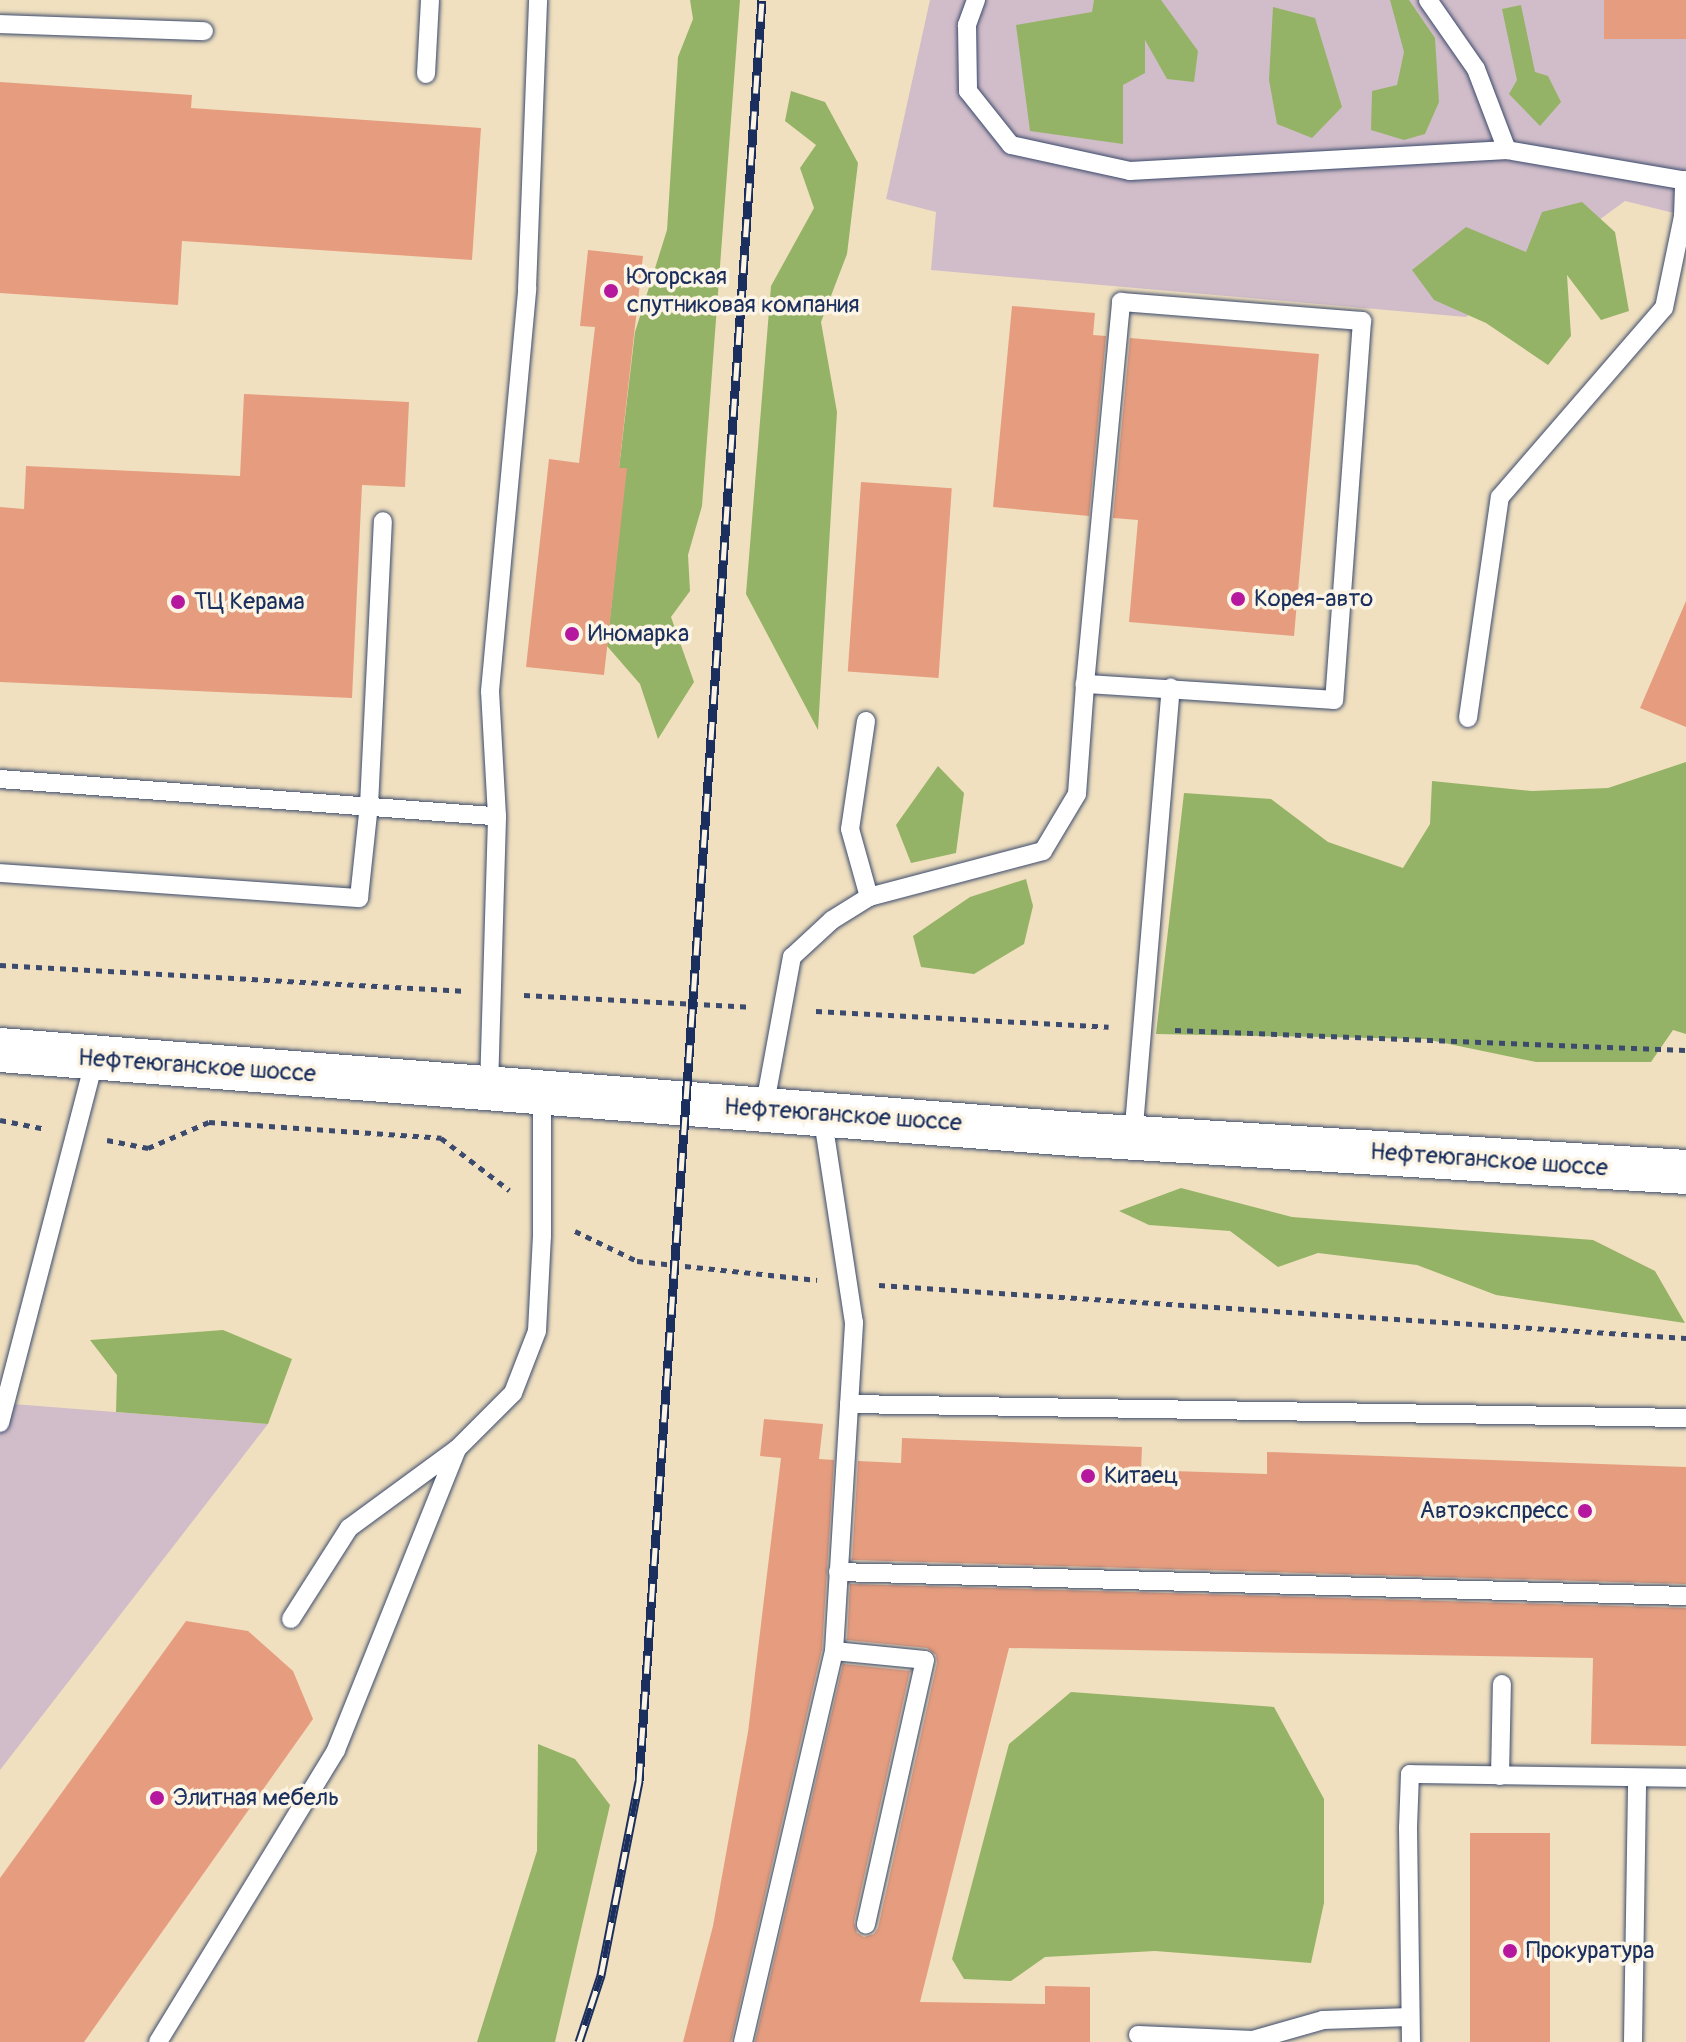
<!DOCTYPE html>
<meta charset="utf-8">
<style>
body{margin:0}
#map{position:relative;width:1686px;height:2042px;overflow:hidden;background:#f0e0bf;font-family:Pangolin,sans-serif}
div>[style]{position:absolute}
[style*='--x']{left:calc(var(--x)*1px);top:calc(var(--y)*1px);width:calc(var(--w)*1px);rotate:calc(var(--a)*1deg)}
.industrial>*{inset:0;background:#d1bdc9}
.forest>*{inset:0;background:#95b366}
.building>*{inset:0;background:#e69d7f;transform-origin:0 0}
.path>*{height:5px;margin-top:-2.5px;transform-origin:0;background:repeating-linear-gradient(90deg,#3b4a6d 0 6px,transparent 0 12px)}
.roads{filter:drop-shadow(0 0 2px #3b4a6d) drop-shadow(0 0 2px #3b4a6d)}
.service>*{height:18px;margin:-9px;padding:0 9px;transform-origin:9px;border-radius:9px;background:#fff}
.primary>*{height:44px;margin:-22px;padding:0 22px;transform-origin:22px;border-radius:22px;background:#fff}
.rail>*{height:9px;margin-top:-4.5px;transform-origin:0;background:repeating-linear-gradient(90deg,#fcf5e5 0 18px,#1b2f5e 0 36px);box-sizing:border-box;border-block:2px solid #1b2f5e}
.dots>*{width:22px;height:22px;translate:-50% -50%;box-sizing:border-box;border:4px solid #fcf5e5;border-radius:50%}
span{translate:-50% -50%;white-space:nowrap;text-align:center;line-height:1.15;-webkit-text-stroke:7px #fcf5e5;paint-order:stroke}
.poi-label{font-size:24px;color:#1b2f5e}
.left{translate:0 -50%;text-align:left}
.right{translate:-100% -50%;text-align:right}
.street-label{font-size:24px;color:#1b2f5e}
</style>
<div id="map">
<div class="industrial">
<i style="clip-path:polygon(930px 0,1686px 0,1686px 216px,1625px 201px,1466px 317px,931px 270px,936px 212px,886px 199px)"></i>
<i style="clip-path:polygon(0 1403px,268px 1424px,0 1770px)"></i>
</div>
<div class="forest">
<i style="clip-path:polygon(690px 0,740px 0,702px 506px,688px 555px,690px 591px,671px 617px,694px 682px,658px 739px,640px 684px,607px 646px,626px 468px,619px 468px,635px 332px,667px 230px,678px 57px,693px 19px)"></i>
<i style="clip-path:polygon(1094px 0,1161px 0,1198px 51px,1194px 82px,1167px 79px,1145px 40px,1145px 73px,1123px 85px,1123px 144px,1030px 131px,1016px 25px,1092px 12px)"></i>
<i style="clip-path:polygon(1390px 0,1409px 0,1435px 38px,1439px 102px,1425px 134px,1404px 140px,1371px 130px,1372px 91px,1397px 85px,1404px 52px)"></i>
<i style="clip-path:polygon(1521px 5px,1535px 72px,1548px 76px,1561px 102px,1540px 126px,1509px 94px,1517px 80px,1502px 9px)"></i>
<i style="clip-path:polygon(1273px 7px,1315px 18px,1342px 107px,1312px 138px,1277px 124px,1269px 80px)"></i>
<i style="clip-path:polygon(791px 91px,825px 102px,858px 163px,847px 254px,821px 322px,837px 412px,818px 730px,746px 594px,771px 286px,814px 208px,800px 168px,816px 145px,785px 121px)"></i>
<i style="clip-path:polygon(1582px 202px,1615px 232px,1629px 311px,1601px 320px,1567px 275px,1571px 336px,1548px 365px,1486px 323px,1434px 300px,1412px 270px,1466px 227px,1526px 252px,1542px 212px)"></i>
<i style="clip-path:polygon(1686px 762px,1686px 1034px,1673px 1030px,1651px 1062px,1536px 1062px,1425px 1039px,1156px 1034px,1184px 793px,1271px 799px,1328px 842px,1403px 868px,1430px 824px,1432px 781px,1532px 791px,1608px 788px)"></i>
<i style="clip-path:polygon(938px 766px,964px 793px,956px 853px,911px 863px,896px 825px)"></i>
<i style="clip-path:polygon(1026px 879px,1033px 906px,1024px 944px,974px 974px,921px 967px,913px 936px,970px 897px)"></i>
<i style="clip-path:polygon(1181px 1188px,1292px 1217px,1593px 1240px,1655px 1271px,1685px 1323px,1496px 1295px,1417px 1265px,1318px 1253px,1278px 1267px,1230px 1231px,1149px 1225px,1119px 1211px)"></i>
<i style="clip-path:polygon(223px 1330px,292px 1359px,268px 1424px,116px 1412px,117px 1375px,90px 1340px)"></i>
<i style="clip-path:polygon(1071px 1692px,1274px 1707px,1324px 1799px,1324px 1903px,1311px 1963px,1155px 1951px,1045px 1957px,1011px 1981px,964px 1979px,952px 1959px,1009px 1744px)"></i>
<i style="clip-path:polygon(538px 1744px,575px 1759px,610px 1805px,555px 2042px,477px 2042px,537px 1851px)"></i>
</div>
<div class="building">
<i style="left:1604px;top:0;width:82px;height:39px"></i>
<i style="clip-path:polygon(0 82px,192px 95px,191px 108px,481px 128px,472px 260px,182px 241px,178px 305px,0 293px)"></i>
<i style="clip-path:polygon(588px 250px,643px 256px,619px 468px,627px 468px,604px 675px,526px 667px,549px 459px,579px 463px,595px 327px,580px 326px)"></i>
<i style="clip-path:polygon(1012px 306px,1095px 313px,1093px 335px,1106px 336px,1089px 516px,993px 507px)"></i>
<i style="clip-path:polygon(1130px 338px,1319px 354px,1294px 636px,1129px 622px,1138px 520px,1113px 518px)"></i>
<i style="clip-path:polygon(244px 394px,409px 402px,405px 487px,362px 485px,352px 698px,0 682px,0 507px,24px 509px,26px 466px,240px 476px)"></i>
<i style="left:861px;top:482px;width:91px;height:190px;rotate:4deg"></i>
<i style="clip-path:polygon(1686px 601px,1686px 727px,1640px 708px)"></i>
<i style="clip-path:polygon(764px 1419px,823px 1424px,819px 1459px,834px 1460px,822px 1649px,731px 2042px,683px 2042px,713px 1926px,748px 1732px,781px 1458px,760px 1456px)"></i>
<i style="clip-path:polygon(902px 1438px,1142px 1447px,1141px 1470px,1267px 1474px,1267px 1452px,1686px 1467px,1686px 1584px,852px 1560px,858px 1461px,901px 1463px)"></i>
<i style="clip-path:polygon(850px 1584px,1686px 1608px,1686px 1746px,1591px 1744px,1593px 1658px,1009px 1648px,920px 2002px,1045px 2004px,1045px 1986px,1090px 1987px,1090px 2042px,755px 2042px,843px 1664px,910px 1671px,854px 1922px,857px 1933px,864px 1937px,874px 1934px,878px 1928px,937px 1663px,936px 1655px,927px 1648px,847px 1640px)"></i>
<i style="clip-path:polygon(186px 1621px,248px 1631px,293px 1671px,313px 1719px,84px 2042px,0 2042px,0 1878px)"></i>
<i style="left:1470px;top:1833px;width:80px;height:209px"></i>
</div>
<div class="path">
<i style="--x:0;--y:965;--w:463;--a:3.2"></i>
<i style="--x:524;--y:995;--w:226;--a:3"></i>
<i style="--x:816;--y:1011;--w:293;--a:3.1"></i>
<i style="--x:1175;--y:1030;--w:511;--a:2.24"></i>
<i style="--x:0;--y:1120;--w:47;--a:11.1"></i>
<i style="--x:107;--y:1140;--w:42;--a:11"></i>
<i style="--x:148;--y:1148;--w:66;--a:-23.1"></i>
<i style="--x:209;--y:1122;--w:233;--a:3.9"></i>
<i style="--x:441;--y:1138;--w:86;--a:37.4"></i>
<i style="--x:575;--y:1231;--w:69;--a:25.8"></i>
<i style="--x:637;--y:1261;--w:181;--a:6"></i>
<i style="--x:879;--y:1285;--w:809;--a:3.76"></i>
</div>
<div class="roads">
<div class="service">
<i style="--x:976;--y:0;--w:27;--a:110"></i>
<i style="--x:967;--y:25;--w:66;--a:89.1"></i>
<i style="--x:968;--y:91;--w:69;--a:51.5"></i>
<i style="--x:1011;--y:145;--w:122;--a:12.3"></i>
<i style="--x:1130;--y:171;--w:378;--a:-3.2"></i>
<i style="--x:1507;--y:150;--w:182;--a:9.8"></i>
<i style="--x:1428;--y:0;--w:84;--a:55.2"></i>
<i style="--x:1476;--y:69;--w:87;--a:69.1"></i>
<i style="--x:0;--y:24;--w:204;--a:2"></i>
<i style="--x:426;--y:74;--w:74;--a:-86.9"></i>
<i style="--x:1468;--y:718;--w:223;--a:-81.8"></i>
<i style="--x:1500;--y:497;--w:250;--a:-49.1"></i>
<i style="--x:1664;--y:308;--w:94;--a:-78.3"></i>
<i style="--x:1683;--y:216;--w:36;--a:-88"></i>
<i style="--x:866;--y:721;--w:109;--a:98.4"></i>
<i style="--x:850;--y:829;--w:71;--a:74.4"></i>
<i style="--x:0;--y:779;--w:498;--a:4.3"></i>
<i style="--x:0;--y:873;--w:360;--a:4"></i>
<i style="--x:359;--y:898;--w:94;--a:-83.9"></i>
<i style="--x:369;--y:805;--w:284;--a:-87.2"></i>
<i style="--x:489;--y:1088;--w:272;--a:-88.3"></i>
<i style="--x:497;--y:816;--w:125;--a:-93.2"></i>
<i style="--x:490;--y:691;--w:404;--a:-84.7"></i>
<i style="--x:527;--y:289;--w:289;--a:-87.8"></i>
<i style="--x:764;--y:1109;--w:155;--a:-79.6"></i>
<i style="--x:792;--y:957;--w:54;--a:-42.8"></i>
<i style="--x:832;--y:920;--w:44;--a:-31.9"></i>
<i style="--x:869;--y:897;--w:180;--a:-14.8"></i>
<i style="--x:1043;--y:851;--w:66;--a:-59.2"></i>
<i style="--x:1077;--y:794;--w:110;--a:-85.8"></i>
<i style="--x:1085;--y:684;--w:384;--a:-84.6"></i>
<i style="--x:1121;--y:302;--w:242;--a:4.5"></i>
<i style="--x:1362;--y:321;--w:380;--a:94.2"></i>
<i style="--x:1334;--y:700;--w:250;--a:-176.3"></i>
<i style="--x:1133;--y:1138;--w:452;--a:-85.2"></i>
<i style="--x:849;--y:1404;--w:837;--a:0.96"></i>
<i style="--x:0;--y:1423;--w:377;--a:-75.4"></i>
<i style="--x:838;--y:1572;--w:848;--a:1.62"></i>
<i style="--x:291;--y:1619;--w:108;--a:-57.5"></i>
<i style="--x:349;--y:1528;--w:134;--a:-36.2"></i>
<i style="--x:457;--y:1449;--w:79;--a:-45"></i>
<i style="--x:513;--y:1393;--w:66;--a:-68.8"></i>
<i style="--x:537;--y:1331;--w:95;--a:-87"></i>
<i style="--x:542;--y:1236;--w:144;--a:-90"></i>
<i style="--x:834;--y:1651;--w:91;--a:5.6"></i>
<i style="--x:925;--y:1660;--w:271;--a:102.6"></i>
<i style="--x:1500;--y:1776;--w:92;--a:-88.8"></i>
<i style="--x:1138;--y:2035;--w:115;--a:2.5"></i>
<i style="--x:1253;--y:2040;--w:73;--a:-15.9"></i>
<i style="--x:1323;--y:2020;--w:87;--a:-2"></i>
<i style="--x:158;--y:2042;--w:342;--a:-58.6"></i>
<i style="--x:336;--y:1750;--w:324;--a:-68.1"></i>
<i style="--x:743;--y:2042;--w:401;--a:-76.9"></i>
<i style="--x:834;--y:1651;--w:329;--a:-86.5"></i>
<i style="--x:854;--y:1323;--w:211;--a:-98.7"></i>
<i style="--x:1411;--y:2042;--w:214;--a:-90.8"></i>
<i style="--x:1408;--y:1828;--w:54;--a:-87.9"></i>
<i style="--x:1410;--y:1774;--w:276;--a:0.8"></i>
<i style="--x:1633;--y:2042;--w:264;--a:-89.1"></i>
</div>
<div class="primary">
<i style="--x:0;--y:1050;--w:1075;--a:4.48"></i>
<i style="--x:1072;--y:1134;--w:615;--a:3.54"></i>
</div>
</div>
<div class="rail">
<i style="--x:579;--y:2042;--w:71;--a:-71.8"></i>
<i style="--x:601;--y:1975;--w:198;--a:-78.9"></i>
<i style="--x:639;--y:1781;--w:1785;--a:-86.05"></i>
</div>
<div class="dots">
<i style="left:611px;top:291px;background:#b5179e"></i>
<i style="left:1238px;top:599px;background:#b5179e"></i>
<i style="left:178px;top:602px;background:#b5179e"></i>
<i style="left:572px;top:634px;background:#b5179e"></i>
<i style="left:1088px;top:1476px;background:#b5179e"></i>
<i style="left:1585px;top:1511px;background:#b5179e"></i>
<i style="left:157px;top:1798px;background:#b5179e"></i>
<i style="left:1510px;top:1951px;background:#b5179e"></i>
</div>
<div class="poi-label">
<span class="left" style="left:627px;top:291px">Югорская<br>спутниковая компания</span>
<span class="left" style="left:1254px;top:599px">Корея-авто</span>
<span class="left" style="left:194px;top:602px">ТЦ Керама</span>
<span class="left" style="left:588px;top:634px">Иномарка</span>
<span class="left" style="left:1104px;top:1476px">Китаец</span>
<span class="right" style="left:1569px;top:1511px">Автоэкспресс</span>
<span class="left" style="left:173px;top:1798px">Элитная мебель</span>
<span class="left" style="left:1526px;top:1951px">Прокуратура</span>
</div>
<div class="street-label">
<span style="left:197px;top:1066px;rotate:4deg">Нефтеюганское шоссе</span>
<span style="left:843px;top:1115px;rotate:4deg">Нефтеюганское шоссе</span>
<span style="left:1489px;top:1160px;rotate:4deg">Нефтеюганское шоссе</span>
</div>
</div>
